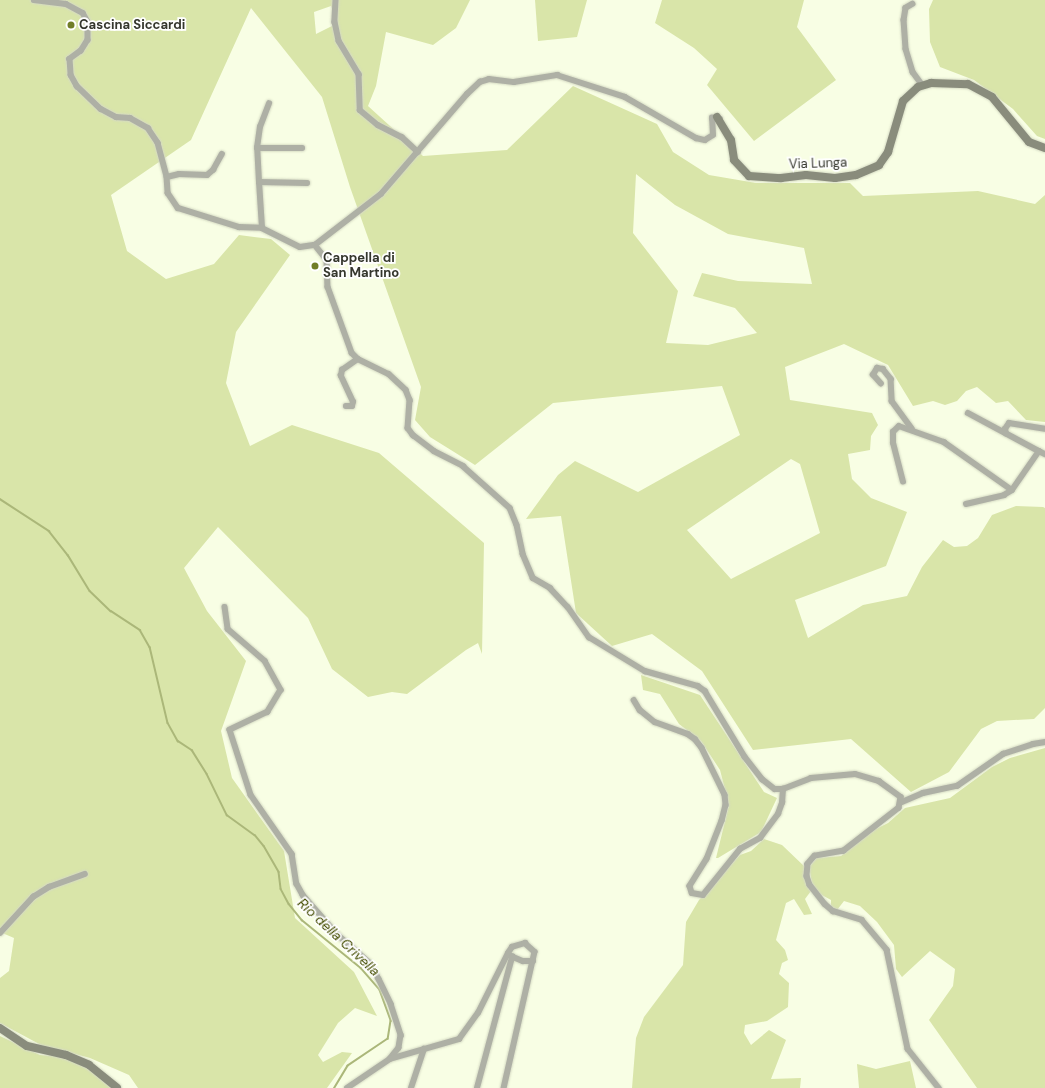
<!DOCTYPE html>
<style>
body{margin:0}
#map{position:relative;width:1045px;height:1088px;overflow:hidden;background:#f8fee4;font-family:"DM Sans",sans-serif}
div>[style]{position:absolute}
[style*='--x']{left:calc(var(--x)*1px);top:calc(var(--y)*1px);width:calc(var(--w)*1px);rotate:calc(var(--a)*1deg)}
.green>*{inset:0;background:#d9e5a9}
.stream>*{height:1.5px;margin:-0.75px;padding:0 0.75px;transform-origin:0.75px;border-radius:0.75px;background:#abb779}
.roads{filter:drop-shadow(0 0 1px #d5dac3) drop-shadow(0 0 1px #d5dac3)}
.street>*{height:5.5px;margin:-2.75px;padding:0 2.75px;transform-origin:2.75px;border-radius:2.75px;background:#aeb0a5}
.secondary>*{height:8px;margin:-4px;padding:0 4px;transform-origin:4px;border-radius:4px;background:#898c7c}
.dots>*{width:11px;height:11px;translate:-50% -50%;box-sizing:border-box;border:2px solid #fff;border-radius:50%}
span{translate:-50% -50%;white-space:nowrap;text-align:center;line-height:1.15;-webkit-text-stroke:3.5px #fff;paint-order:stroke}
.poi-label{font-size:13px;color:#35372d;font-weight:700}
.left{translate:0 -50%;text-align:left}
.street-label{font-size:13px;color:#35372d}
.water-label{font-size:14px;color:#454e02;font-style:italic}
</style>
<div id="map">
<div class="green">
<i style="clip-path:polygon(evenodd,0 0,470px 0,456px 28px,433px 45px,386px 32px,376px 86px,368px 106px,423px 156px,507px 150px,573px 86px,657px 124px,673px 152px,709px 175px,756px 183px,850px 183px,863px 196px,978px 191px,1035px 204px,1045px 195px,1045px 422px,1026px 420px,1008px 401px,996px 403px,977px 387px,966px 391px,957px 401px,945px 405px,933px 401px,913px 406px,888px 365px,844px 344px,785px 367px,790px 400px,872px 413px,878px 425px,871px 436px,870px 450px,848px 454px,852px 479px,871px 498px,907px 512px,886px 566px,795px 600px,808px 638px,863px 605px,907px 596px,922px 567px,943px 540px,954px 547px,967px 546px,978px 538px,992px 515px,1016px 506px,1043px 507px,1045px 508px,1045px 708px,1034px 719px,997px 721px,981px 729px,949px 772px,911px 792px,851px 739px,753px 750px,702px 671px,652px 634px,612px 646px,576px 613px,561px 516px,526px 519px,558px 475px,575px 461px,638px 492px,740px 435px,722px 386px,553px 403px,475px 465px,430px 437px,415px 420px,421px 387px,350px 187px,322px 97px,251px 8px,191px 140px,111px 195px,127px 251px,166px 279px,214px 264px,239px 235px,271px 239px,290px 255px,236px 332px,226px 383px,250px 446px,292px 425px,379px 453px,484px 543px,482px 654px,478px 643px,466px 650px,407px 694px,392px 692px,368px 697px,332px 669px,308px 618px,218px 527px,184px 568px,207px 611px,246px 661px,221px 731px,232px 778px,284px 851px,295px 918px,354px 972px,377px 1016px,355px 1008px,338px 1023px,318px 1055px,323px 1062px,342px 1052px,352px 1053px,327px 1088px,138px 1088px,129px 1075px,90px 1058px,41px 1045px,0 1023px,0 978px,9px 971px,14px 938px,0 932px,0 0,331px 6px,338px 23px,316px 34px,314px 12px,331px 6px,0 0,636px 174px,675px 205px,728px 234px,804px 248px,812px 284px,738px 281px,702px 273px,693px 296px,735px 308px,757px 333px,708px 345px,666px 343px,678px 291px,633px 233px,636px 174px,0 0,791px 459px,800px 464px,820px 533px,731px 579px,687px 530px,791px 459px)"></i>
<i style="clip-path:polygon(535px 0,587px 0,577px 37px,538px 41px)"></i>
<i style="clip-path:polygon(662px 0,804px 0,797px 27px,836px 80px,754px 141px,707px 85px,717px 69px,694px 48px,655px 23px)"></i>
<i style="clip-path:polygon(933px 0,1045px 0,1045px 139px,1037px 136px,1013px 109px,974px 80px,940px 67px,930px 42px,929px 9px)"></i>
<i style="clip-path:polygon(641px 675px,700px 695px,764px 792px,777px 798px,761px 832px,718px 858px,716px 858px,729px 805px,720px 770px,701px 741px,679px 724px,660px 694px,643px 690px)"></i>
<i style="clip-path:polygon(1045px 748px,1045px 1088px,977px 1088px,929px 1020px,953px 986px,955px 969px,930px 951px,902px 977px,896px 969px,894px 945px,877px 922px,860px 906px,844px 901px,837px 910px,831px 906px,831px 900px,818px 893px,812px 883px,809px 867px,817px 858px,841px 856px,872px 831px,888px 823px,905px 808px,950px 798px,992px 767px,1010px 758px)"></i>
<i style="clip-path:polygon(764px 839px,782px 845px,805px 867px,811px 891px,805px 899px,812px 914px,804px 915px,794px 899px,786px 903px,776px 940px,785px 950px,788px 960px,782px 963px,779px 974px,789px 983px,788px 1007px,767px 1021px,745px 1025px,744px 1033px,751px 1045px,769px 1030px,786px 1040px,771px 1079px,801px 1078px,800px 1088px,632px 1088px,636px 1038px,644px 1017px,683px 965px,686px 922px,699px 900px,740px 855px,751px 851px)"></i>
<i style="clip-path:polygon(0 1036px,40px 1055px,65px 1057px,88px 1069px,111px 1088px,0 1088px)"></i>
<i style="clip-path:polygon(910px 1061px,916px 1088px,859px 1088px,857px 1064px,876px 1069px)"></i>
</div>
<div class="stream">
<i style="--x:0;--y:499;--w:59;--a:33.1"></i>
<i style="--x:49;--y:531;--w:31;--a:52"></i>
<i style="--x:68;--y:555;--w:42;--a:58.6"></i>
<i style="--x:90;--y:591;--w:29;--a:44"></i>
<i style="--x:111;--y:611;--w:35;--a:33"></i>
<i style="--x:140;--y:630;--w:20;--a:60"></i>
<i style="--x:150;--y:647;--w:78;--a:76.7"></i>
<i style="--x:168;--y:723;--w:21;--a:61"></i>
<i style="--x:178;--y:741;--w:17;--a:33"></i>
<i style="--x:192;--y:750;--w:28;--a:58"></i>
<i style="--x:207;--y:774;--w:46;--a:64"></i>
<i style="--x:227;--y:815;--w:34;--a:36"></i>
<i style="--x:255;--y:835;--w:14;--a:51"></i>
<i style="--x:264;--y:846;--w:30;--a:60"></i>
<i style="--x:279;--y:872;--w:17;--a:83"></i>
<i style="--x:281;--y:889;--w:17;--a:62"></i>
<i style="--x:289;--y:904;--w:21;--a:51"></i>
<i style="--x:302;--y:920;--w:76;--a:39.1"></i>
<i style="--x:361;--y:968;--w:29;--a:49"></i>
<i style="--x:380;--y:990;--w:33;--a:70"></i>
<i style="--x:391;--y:1021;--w:18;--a:99"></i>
<i style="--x:388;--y:1039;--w:48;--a:146"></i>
<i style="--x:348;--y:1066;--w:26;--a:121"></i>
</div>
<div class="roads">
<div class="street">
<i style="--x:34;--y:0;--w:32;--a:7"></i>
<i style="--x:66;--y:4;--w:19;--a:28"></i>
<i style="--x:83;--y:13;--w:10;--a:61"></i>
<i style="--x:88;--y:22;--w:18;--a:90"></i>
<i style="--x:88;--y:40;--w:13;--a:122"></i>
<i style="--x:81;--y:51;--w:14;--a:144"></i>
<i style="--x:70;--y:59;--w:16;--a:86"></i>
<i style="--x:71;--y:75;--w:13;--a:61"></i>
<i style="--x:77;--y:86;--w:33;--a:44"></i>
<i style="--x:101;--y:109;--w:17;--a:28"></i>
<i style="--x:116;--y:117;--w:14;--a:4"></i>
<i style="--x:130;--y:118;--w:21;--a:29"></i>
<i style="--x:148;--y:128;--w:18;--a:56"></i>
<i style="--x:158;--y:143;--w:35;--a:75"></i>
<i style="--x:167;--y:177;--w:16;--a:86"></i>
<i style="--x:168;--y:193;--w:18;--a:56"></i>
<i style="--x:178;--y:208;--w:64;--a:17.3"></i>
<i style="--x:239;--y:227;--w:23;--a:2"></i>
<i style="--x:262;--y:228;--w:42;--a:26.6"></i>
<i style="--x:300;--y:247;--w:15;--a:-8"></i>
<i style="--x:315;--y:245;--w:83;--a:-37.7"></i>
<i style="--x:381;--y:194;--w:132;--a:-49.3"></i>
<i style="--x:467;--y:94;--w:18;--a:-43"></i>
<i style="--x:480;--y:82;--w:9;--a:-18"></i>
<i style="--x:489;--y:79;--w:25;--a:7"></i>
<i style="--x:514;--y:82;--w:44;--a:-9.2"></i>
<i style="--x:557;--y:75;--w:71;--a:17.9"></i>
<i style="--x:625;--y:97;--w:82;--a:30"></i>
<i style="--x:696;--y:138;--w:9;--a:13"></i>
<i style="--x:705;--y:140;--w:9;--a:-32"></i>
<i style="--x:713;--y:135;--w:17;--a:-93"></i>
<i style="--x:712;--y:118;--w:8;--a:7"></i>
<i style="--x:336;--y:0;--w:22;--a:93"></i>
<i style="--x:335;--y:22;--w:19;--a:78"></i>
<i style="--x:339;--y:41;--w:39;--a:59"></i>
<i style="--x:359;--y:74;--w:36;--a:88"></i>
<i style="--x:360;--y:110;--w:23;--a:40"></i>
<i style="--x:378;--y:125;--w:27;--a:27"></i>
<i style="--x:402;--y:137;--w:22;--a:43"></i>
<i style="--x:913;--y:4;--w:8;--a:150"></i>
<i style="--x:906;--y:8;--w:12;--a:99"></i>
<i style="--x:904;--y:20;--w:29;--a:86"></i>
<i style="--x:906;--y:49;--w:24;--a:73"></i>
<i style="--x:913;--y:72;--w:17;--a:54"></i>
<i style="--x:257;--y:148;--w:45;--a:0"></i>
<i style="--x:167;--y:177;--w:12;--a:-14"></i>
<i style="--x:179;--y:174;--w:28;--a:2"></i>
<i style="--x:207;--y:175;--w:8;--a:-40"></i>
<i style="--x:213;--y:170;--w:18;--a:-61"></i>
<i style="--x:259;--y:182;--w:34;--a:-93"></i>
<i style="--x:257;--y:148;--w:21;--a:-82"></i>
<i style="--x:260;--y:127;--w:25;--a:-69"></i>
<i style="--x:262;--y:228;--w:46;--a:-93.7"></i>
<i style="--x:259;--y:182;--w:48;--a:1.2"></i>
<i style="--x:315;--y:245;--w:19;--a:51"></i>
<i style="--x:327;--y:260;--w:27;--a:88"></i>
<i style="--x:328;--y:287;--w:70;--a:70"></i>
<i style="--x:352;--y:353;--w:8;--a:45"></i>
<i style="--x:358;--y:359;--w:34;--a:26"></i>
<i style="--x:389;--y:374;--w:23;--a:43"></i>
<i style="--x:406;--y:390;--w:11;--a:68"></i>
<i style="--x:410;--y:400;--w:28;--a:94"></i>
<i style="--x:408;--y:428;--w:9;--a:54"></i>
<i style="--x:413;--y:435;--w:26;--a:37"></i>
<i style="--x:434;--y:451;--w:33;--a:27"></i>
<i style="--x:463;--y:466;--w:63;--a:41.8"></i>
<i style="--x:510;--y:508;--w:18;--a:68"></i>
<i style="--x:517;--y:525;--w:30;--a:78"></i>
<i style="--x:523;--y:554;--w:26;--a:67"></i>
<i style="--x:533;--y:578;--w:20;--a:30"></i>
<i style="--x:550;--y:588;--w:26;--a:47"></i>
<i style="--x:568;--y:607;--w:37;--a:55"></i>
<i style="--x:589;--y:637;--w:66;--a:31.3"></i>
<i style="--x:645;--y:671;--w:55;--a:15.8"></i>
<i style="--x:698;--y:686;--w:9;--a:36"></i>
<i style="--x:705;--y:691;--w:77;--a:58.8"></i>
<i style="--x:745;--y:757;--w:28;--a:52"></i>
<i style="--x:762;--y:779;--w:16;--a:38"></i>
<i style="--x:775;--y:789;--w:8;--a:0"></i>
<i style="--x:783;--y:789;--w:30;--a:-21"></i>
<i style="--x:811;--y:778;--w:44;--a:-5.2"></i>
<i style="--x:855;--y:774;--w:25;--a:16"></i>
<i style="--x:879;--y:781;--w:27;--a:36"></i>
<i style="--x:901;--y:797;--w:11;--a:100"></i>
<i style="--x:899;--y:808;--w:70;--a:142"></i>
<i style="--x:844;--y:851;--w:29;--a:170"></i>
<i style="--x:815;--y:856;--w:11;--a:131"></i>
<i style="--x:808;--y:864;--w:12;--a:95"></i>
<i style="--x:807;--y:876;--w:9;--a:72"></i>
<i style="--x:810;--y:885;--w:24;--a:52"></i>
<i style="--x:825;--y:904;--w:11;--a:41"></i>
<i style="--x:833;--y:911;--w:30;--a:17"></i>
<i style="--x:862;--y:920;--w:39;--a:50"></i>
<i style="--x:887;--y:950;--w:101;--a:78"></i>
<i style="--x:908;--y:1049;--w:50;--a:51.5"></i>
<i style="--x:881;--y:384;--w:12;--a:-132"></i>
<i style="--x:873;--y:375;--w:8;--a:-60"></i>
<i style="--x:877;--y:368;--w:6;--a:9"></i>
<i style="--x:883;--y:369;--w:13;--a:51"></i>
<i style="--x:891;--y:379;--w:22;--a:87"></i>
<i style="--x:892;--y:401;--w:34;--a:54"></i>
<i style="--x:346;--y:406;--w:6;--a:0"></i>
<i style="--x:352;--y:406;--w:4;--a:-76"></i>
<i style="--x:353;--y:402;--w:29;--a:-115"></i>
<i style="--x:341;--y:376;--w:6;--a:-81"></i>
<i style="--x:342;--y:370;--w:19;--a:-35"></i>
<i style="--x:968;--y:413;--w:81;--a:28.2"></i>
<i style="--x:1006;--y:434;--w:5;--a:-101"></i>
<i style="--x:1005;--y:429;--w:7;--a:-56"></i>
<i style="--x:1009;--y:423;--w:36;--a:9"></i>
<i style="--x:903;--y:482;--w:40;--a:-104.4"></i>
<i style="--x:893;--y:443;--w:11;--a:-90"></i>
<i style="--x:893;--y:432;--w:8;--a:-45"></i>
<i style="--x:899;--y:426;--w:48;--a:19.6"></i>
<i style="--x:944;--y:442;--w:83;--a:35.2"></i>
<i style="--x:1012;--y:490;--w:47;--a:-55.3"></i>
<i style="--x:1039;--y:451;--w:7;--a:27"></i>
<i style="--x:966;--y:504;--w:39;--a:-13"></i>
<i style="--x:1004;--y:495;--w:9;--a:-32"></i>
<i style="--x:225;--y:607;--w:22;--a:82"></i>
<i style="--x:228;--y:629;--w:49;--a:40.9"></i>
<i style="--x:265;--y:661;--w:33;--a:61"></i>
<i style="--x:281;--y:690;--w:26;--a:121"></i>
<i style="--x:268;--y:712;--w:42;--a:154.7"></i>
<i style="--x:230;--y:730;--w:68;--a:72.1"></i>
<i style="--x:251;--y:795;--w:72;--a:55.2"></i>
<i style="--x:292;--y:854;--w:30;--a:81"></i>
<i style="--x:297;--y:884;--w:13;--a:61"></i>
<i style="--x:303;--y:895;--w:52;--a:48.9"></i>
<i style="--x:337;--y:934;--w:44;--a:41.3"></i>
<i style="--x:370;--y:963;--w:18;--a:61"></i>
<i style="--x:379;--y:979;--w:28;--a:64"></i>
<i style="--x:391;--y:1004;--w:33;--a:72"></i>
<i style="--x:401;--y:1035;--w:13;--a:99"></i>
<i style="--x:399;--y:1048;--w:14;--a:129"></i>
<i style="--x:634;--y:700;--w:12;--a:59"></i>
<i style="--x:640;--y:710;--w:19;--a:39"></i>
<i style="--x:655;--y:722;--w:35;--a:20"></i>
<i style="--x:688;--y:734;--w:9;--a:36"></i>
<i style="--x:695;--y:739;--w:11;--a:52"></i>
<i style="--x:702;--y:748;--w:52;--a:63.9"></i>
<i style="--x:725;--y:795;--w:10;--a:84"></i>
<i style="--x:726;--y:805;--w:16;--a:104"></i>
<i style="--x:722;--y:821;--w:41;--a:111.5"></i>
<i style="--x:707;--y:859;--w:32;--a:122"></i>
<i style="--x:690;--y:886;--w:7;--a:74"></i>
<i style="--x:692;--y:893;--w:11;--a:10"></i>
<i style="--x:703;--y:895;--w:59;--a:-51.2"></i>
<i style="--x:740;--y:849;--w:23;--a:-29"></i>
<i style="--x:760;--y:838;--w:30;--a:-53"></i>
<i style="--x:778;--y:814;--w:12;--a:-70"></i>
<i style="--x:782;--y:803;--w:14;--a:-86"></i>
<i style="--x:902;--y:802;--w:23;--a:-23"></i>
<i style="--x:923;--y:793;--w:35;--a:-12"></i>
<i style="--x:957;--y:786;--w:56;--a:-34.8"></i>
<i style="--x:1003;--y:754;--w:32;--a:-18"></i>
<i style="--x:1033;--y:744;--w:12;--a:-9"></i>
<i style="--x:0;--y:933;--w:49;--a:-47.5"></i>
<i style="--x:33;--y:897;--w:19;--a:-32"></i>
<i style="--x:49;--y:887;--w:38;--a:-20"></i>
<i style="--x:511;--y:956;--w:13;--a:23"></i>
<i style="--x:523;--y:961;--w:10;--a:0"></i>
<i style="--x:347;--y:1088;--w:52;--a:-34"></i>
<i style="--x:390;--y:1059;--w:72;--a:-16.2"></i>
<i style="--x:459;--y:1039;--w:32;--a:-54"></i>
<i style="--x:478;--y:1013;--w:67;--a:-63.4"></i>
<i style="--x:508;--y:953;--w:7;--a:-56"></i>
<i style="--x:512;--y:947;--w:14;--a:-17"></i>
<i style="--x:525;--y:943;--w:13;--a:42"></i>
<i style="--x:535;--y:952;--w:139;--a:102.8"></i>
<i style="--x:411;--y:1088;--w:41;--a:-71.6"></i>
<i style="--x:477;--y:1088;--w:136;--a:-75"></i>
</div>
<div class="secondary">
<i style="--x:717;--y:117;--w:27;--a:59"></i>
<i style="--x:731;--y:140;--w:20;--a:81"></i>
<i style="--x:734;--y:160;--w:22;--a:47"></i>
<i style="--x:749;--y:176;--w:32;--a:4"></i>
<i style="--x:781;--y:178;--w:25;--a:-7"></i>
<i style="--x:806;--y:175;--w:29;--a:6"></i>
<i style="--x:835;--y:178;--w:21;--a:-8"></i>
<i style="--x:856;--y:175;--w:25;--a:-23"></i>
<i style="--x:879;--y:165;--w:16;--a:-55"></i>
<i style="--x:888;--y:152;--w:53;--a:-73.6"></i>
<i style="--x:903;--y:101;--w:21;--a:-43"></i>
<i style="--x:918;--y:87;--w:14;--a:-17"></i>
<i style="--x:931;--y:83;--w:37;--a:2"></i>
<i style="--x:968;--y:84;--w:27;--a:28"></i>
<i style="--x:992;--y:97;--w:58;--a:50.6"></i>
<i style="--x:1029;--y:142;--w:17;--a:21"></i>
<i style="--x:0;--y:1028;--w:32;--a:34"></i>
<i style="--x:27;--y:1046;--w:40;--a:13"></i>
<i style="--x:66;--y:1055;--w:25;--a:23"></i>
<i style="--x:89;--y:1065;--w:36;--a:39"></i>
</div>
</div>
<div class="dots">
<i style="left:71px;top:25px;background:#717d29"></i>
<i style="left:315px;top:266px;background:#717d29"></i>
</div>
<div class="poi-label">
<span class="left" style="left:79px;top:25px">Cascina Siccardi</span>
<span class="left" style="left:323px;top:266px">Cappella di<br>San Martino</span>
</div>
<div class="street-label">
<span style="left:818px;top:164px;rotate:-2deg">Via Lunga</span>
</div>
<div class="water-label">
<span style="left:339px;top:937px;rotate:43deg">Rio della Crivella</span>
</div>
</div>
